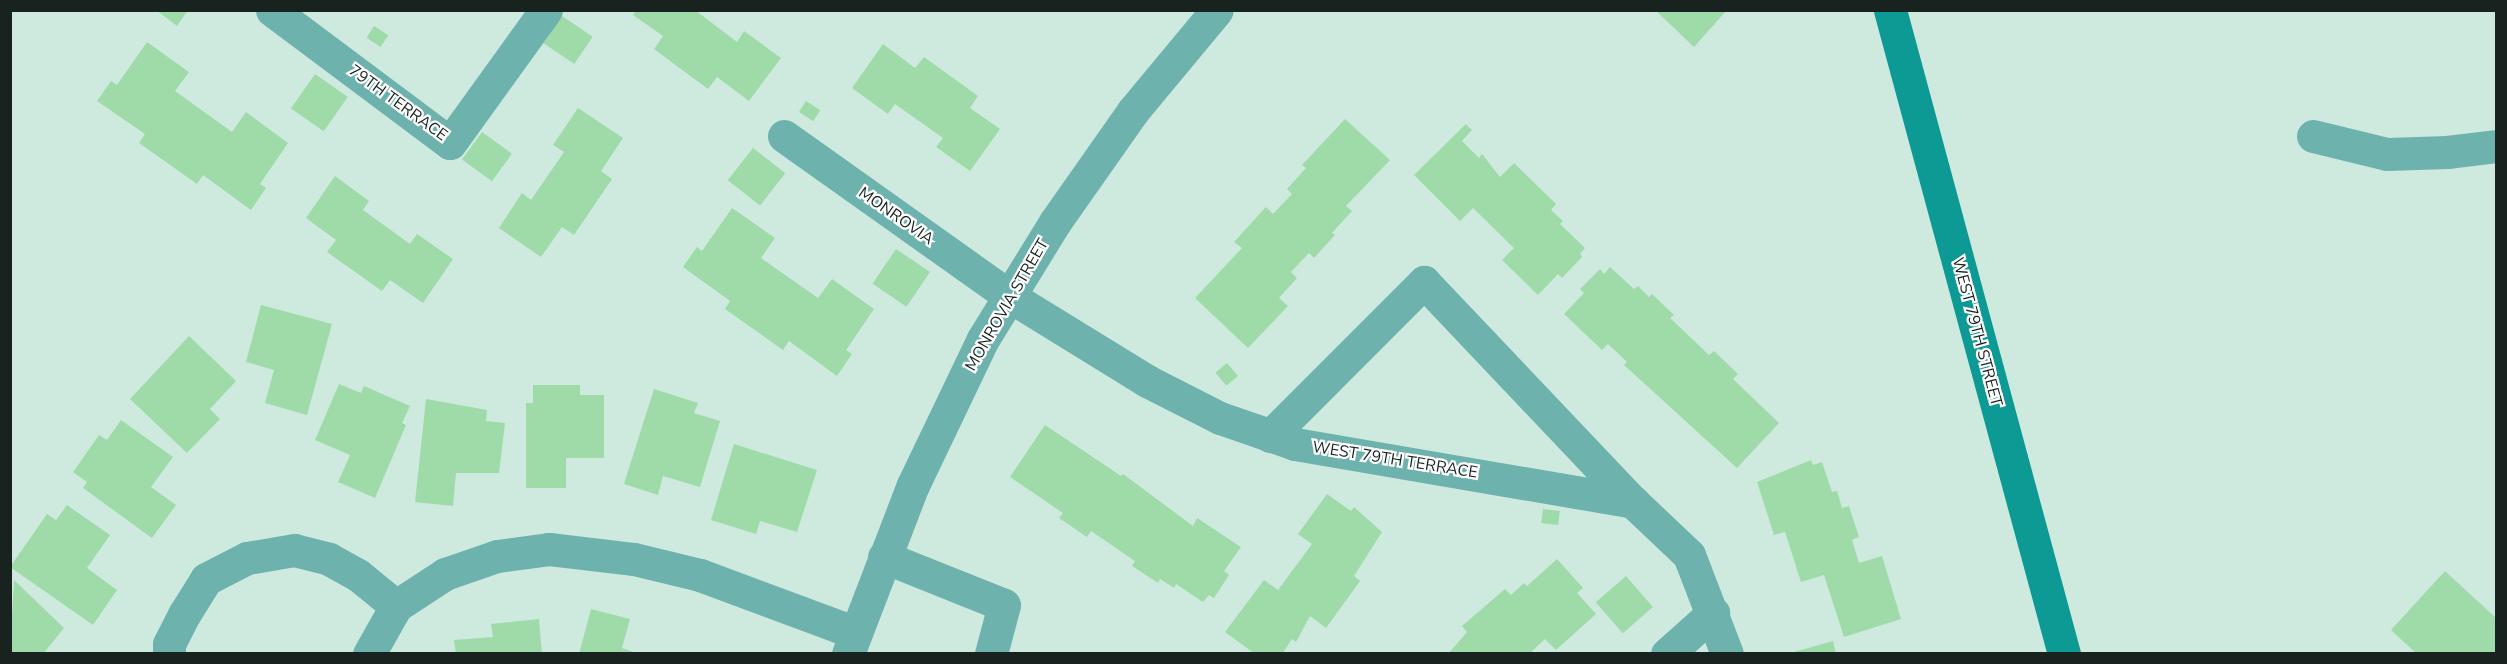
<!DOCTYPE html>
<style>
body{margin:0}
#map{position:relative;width:2507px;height:664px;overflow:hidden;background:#ceeadf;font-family:"Nunito Sans",sans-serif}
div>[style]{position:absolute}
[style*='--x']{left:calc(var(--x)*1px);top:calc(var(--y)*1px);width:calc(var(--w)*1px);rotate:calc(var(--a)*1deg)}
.building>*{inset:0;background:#9edba9;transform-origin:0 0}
.street>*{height:33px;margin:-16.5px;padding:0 16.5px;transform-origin:16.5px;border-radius:16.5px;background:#6eb2ae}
.secondary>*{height:33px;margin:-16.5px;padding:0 16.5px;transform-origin:16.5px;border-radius:16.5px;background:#0d9994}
span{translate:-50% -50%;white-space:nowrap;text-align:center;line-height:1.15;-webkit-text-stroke:4.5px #fff;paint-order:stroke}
.street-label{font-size:16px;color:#18221e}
.frame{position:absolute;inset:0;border:12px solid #18221e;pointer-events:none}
</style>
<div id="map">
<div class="building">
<i style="clip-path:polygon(156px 10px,188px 10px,177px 26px)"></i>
<i style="clip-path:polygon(636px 10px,695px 10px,737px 42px,744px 31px,781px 58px,749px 101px,717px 77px,708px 89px,654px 49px,663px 36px,633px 15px)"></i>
<i style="clip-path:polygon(1655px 10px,1727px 10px,1694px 47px)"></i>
<i style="left:562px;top:16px;width:37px;height:33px;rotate:34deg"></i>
<i style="left:374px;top:26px;width:17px;height:14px;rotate:33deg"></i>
<i style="clip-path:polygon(147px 42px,189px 72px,175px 91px,232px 132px,246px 112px,288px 143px,260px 184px,266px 188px,251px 210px,203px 175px,197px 184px,139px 143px,145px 134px,97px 101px,111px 81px,117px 85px)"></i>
<i style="clip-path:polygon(883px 44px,915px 68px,924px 57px,978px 96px,970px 108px,1000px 129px,970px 171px,936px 147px,943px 138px,895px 104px,888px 114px,852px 88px)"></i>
<i style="left:315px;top:74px;width:40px;height:42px;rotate:35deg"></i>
<i style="left:806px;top:101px;width:17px;height:13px;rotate:33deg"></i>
<i style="clip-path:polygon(578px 108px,623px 138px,601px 171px,612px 179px,574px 235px,562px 227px,541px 257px,499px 228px,522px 193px,531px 200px,564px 152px,553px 145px)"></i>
<i style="clip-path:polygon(1345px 119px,1390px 160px,1346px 206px,1352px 211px,1332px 233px,1335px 235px,1314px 258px,1309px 253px,1291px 272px,1297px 278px,1279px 298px,1288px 306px,1248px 348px,1195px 298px,1242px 248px,1234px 242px,1266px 207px,1273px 214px,1292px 194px,1287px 189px,1306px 168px,1302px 165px)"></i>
<i style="clip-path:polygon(1466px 124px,1472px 130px,1462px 141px,1479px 158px,1482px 154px,1500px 177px,1514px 163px,1556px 204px,1551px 210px,1563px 221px,1560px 224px,1585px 248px,1580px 254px,1582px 257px,1562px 278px,1558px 274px,1538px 295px,1502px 260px,1514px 248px,1473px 208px,1460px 221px,1414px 175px)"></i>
<i style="left:482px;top:132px;width:37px;height:34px;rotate:36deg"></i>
<i style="left:753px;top:148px;width:41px;height:41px;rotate:38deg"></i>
<i style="clip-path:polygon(335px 176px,369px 201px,363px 210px,410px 244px,417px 234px,453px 259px,423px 303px,390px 280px,382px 291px,327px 252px,336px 240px,306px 218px)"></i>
<i style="clip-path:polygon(732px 208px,775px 238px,761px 258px,818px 298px,832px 279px,874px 309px,846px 350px,852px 354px,837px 376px,789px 341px,783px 350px,725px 309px,730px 301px,683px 267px,697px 247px,702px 251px)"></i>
<i style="left:896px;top:249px;width:41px;height:42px;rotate:34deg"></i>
<i style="clip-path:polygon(1610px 267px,1634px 289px,1638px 286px,1649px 297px,1652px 294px,1674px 315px,1670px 318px,1709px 355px,1714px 351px,1738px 374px,1733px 379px,1779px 423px,1737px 468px,1624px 365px,1627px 362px,1608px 344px,1602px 350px,1564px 314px,1584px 293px,1580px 289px,1600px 269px,1604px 274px)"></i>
<i style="clip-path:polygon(261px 305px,332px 324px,307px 415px,265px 403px,274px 370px,246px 362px)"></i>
<i style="clip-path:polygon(189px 336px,236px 381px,210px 409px,220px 419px,187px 453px,130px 399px)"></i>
<i style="left:1227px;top:363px;width:17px;height:15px;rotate:50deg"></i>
<i style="clip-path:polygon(339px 384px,361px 393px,364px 386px,410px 406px,402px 423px,406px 425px,375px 498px,338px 482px,350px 455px,315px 440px)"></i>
<i style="clip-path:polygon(533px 385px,580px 385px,580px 395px,604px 395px,604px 458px,566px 458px,566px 488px,526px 488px,526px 403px,533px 403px)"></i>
<i style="clip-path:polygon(654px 389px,698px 403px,694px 413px,720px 421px,700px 487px,663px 476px,658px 495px,624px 484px)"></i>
<i style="clip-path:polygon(426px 399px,487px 410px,486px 421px,505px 423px,499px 473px,456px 473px,453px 506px,415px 502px)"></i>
<i style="clip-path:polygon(121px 420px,173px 457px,151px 487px,176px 505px,152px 538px,83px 488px,87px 482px,73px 472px,99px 435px,107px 440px)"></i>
<i style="clip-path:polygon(1045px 425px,1121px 476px,1123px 474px,1193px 526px,1197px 518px,1241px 547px,1224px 571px,1229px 575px,1214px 598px,1209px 595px,1203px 602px,1176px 584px,1174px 588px,1160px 579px,1158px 583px,1132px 566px,1135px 561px,1091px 531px,1087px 537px,1059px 518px,1063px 513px,1010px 477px)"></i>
<i style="clip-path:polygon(734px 444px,817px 470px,797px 532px,760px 521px,756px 534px,711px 520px)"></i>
<i style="clip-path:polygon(1811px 460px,1813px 465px,1822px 462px,1832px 492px,1837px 491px,1842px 508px,1849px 506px,1859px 537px,1852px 540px,1859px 563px,1882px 556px,1901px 619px,1844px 637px,1824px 575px,1801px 582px,1785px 532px,1774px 535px,1757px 482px)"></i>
<i style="clip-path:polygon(1327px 494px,1351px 511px,1354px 507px,1382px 532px,1354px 576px,1360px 581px,1326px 628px,1310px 616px,1296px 642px,1292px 639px,1282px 654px,1255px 654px,1225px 632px,1264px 580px,1278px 590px,1312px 544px,1298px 534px)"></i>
<i style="clip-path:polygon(67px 505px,110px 535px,87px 568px,117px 590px,93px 625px,10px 567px,47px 514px,56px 520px)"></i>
<i style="left:1543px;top:509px;width:17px;height:14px;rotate:7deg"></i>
<i style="clip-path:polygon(1557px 559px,1583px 588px,1577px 593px,1596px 614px,1556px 650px,1545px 639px,1529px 654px,1448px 654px,1467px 632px,1462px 626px,1505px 589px,1511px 595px,1524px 583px,1527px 586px)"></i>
<i style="clip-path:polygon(2445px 571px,2496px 618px,2496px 654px,2417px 654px,2391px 630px)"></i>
<i style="left:1626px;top:576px;width:41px;height:40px;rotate:49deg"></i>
<i style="clip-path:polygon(14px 580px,64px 628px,43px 654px,10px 654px)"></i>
<i style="clip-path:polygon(591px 609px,630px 619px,622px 648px,639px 654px,579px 654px)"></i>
<i style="clip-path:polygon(539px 619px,542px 654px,456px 654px,454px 640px,493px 637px,491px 624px)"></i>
<i style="clip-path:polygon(1833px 641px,1836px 654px,1794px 654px,1794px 652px)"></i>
</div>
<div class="street">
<i style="--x:272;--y:10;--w:222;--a:36.8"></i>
<i style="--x:450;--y:143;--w:164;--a:-54.2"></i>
<i style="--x:784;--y:136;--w:276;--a:35.4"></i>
<i style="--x:1009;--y:296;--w:162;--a:31.6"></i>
<i style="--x:1147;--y:381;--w:82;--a:26.9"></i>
<i style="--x:1220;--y:418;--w:79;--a:19.1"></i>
<i style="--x:1295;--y:444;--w:343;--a:9.7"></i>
<i style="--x:1633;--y:502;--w:77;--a:43.4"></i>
<i style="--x:1689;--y:555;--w:106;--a:69"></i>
<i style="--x:2313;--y:136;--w:76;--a:13.7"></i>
<i style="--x:2387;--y:154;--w:60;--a:-1.9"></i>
<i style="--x:2447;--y:152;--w:49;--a:-7"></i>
<i style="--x:1270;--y:436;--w:218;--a:-45"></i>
<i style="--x:1424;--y:282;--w:303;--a:46.5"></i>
<i style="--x:884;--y:557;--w:129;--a:21.8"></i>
<i style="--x:1004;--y:605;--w:51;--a:104.9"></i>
<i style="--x:169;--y:654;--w:10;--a:-90"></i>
<i style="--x:169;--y:644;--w:35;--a:-63"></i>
<i style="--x:185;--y:613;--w:40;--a:-58"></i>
<i style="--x:206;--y:579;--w:46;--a:-27.1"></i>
<i style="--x:247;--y:558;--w:48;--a:-9.7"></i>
<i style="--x:294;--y:550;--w:36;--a:14"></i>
<i style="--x:329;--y:559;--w:33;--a:29"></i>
<i style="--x:358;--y:575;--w:49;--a:39.2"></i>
<i style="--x:369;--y:654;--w:55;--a:-60.6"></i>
<i style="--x:396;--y:606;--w:59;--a:-33.1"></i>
<i style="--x:445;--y:574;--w:55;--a:-19.1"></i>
<i style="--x:497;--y:556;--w:52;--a:-7.7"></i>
<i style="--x:549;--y:549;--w:86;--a:6.7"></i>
<i style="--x:634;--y:559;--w:68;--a:13.6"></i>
<i style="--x:700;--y:575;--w:163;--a:20.4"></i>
<i style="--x:848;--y:654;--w:181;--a:-69"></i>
<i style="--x:913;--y:485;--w:162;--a:-64.4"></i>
<i style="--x:983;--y:339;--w:137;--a:-58.4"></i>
<i style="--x:1055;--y:222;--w:136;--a:-54.9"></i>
<i style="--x:1133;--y:111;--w:131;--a:-50.3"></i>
<i style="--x:1667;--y:654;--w:62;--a:-41.7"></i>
</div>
<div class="secondary">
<i style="--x:1890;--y:10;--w:667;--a:74.88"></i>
</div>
<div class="street-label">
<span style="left:398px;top:103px;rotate:36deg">79TH TERRACE</span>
<span style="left:896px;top:216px;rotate:35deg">MONROVIA</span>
<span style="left:1007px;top:305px;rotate:-60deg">MONROVIA STREET</span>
<span style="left:1977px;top:332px;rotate:75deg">WEST 79TH STREET</span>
<span style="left:1395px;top:460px;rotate:9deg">WEST 79TH TERRACE</span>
</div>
<div class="frame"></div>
</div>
